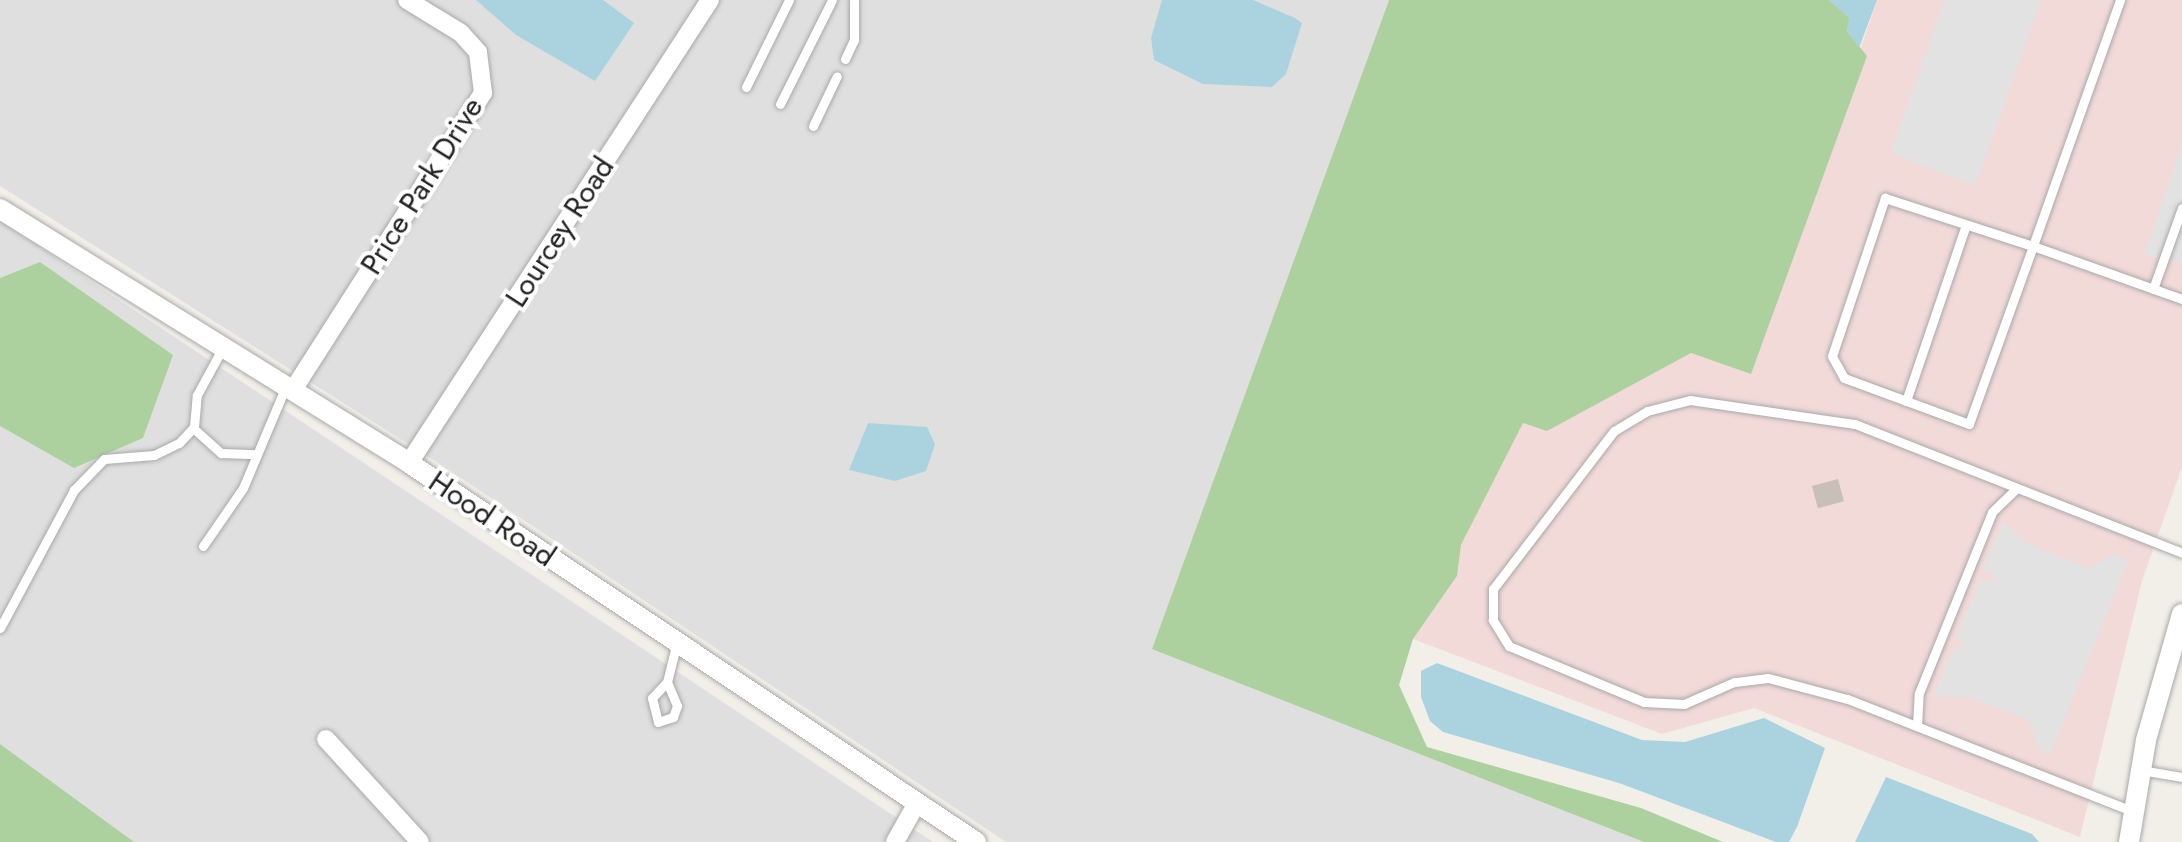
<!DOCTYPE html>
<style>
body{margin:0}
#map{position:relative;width:2182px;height:842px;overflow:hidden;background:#f2efe9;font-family:Jost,sans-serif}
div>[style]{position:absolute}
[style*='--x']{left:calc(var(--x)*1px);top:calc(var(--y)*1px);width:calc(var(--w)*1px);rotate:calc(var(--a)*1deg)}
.residential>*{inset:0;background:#e0dfdf}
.commercial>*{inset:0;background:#f2dad9}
.forest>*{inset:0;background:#add19e}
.parking>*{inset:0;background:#e2e2e2}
.water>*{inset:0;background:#aad3df}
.building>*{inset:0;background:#c7bfb8;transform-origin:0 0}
.roads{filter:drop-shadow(0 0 2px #a9a9a9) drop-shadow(0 0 2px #a9a9a9)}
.service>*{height:9px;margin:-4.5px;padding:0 4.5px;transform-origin:4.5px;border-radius:4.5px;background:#fff}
.minor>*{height:18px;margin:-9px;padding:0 9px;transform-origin:9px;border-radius:9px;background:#fff}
.tertiary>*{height:20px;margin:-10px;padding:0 10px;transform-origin:10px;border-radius:10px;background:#fff}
span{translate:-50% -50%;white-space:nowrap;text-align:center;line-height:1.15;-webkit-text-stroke:8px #fff;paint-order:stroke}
.street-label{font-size:30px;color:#222}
</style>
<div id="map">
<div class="residential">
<i style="clip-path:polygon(0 0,1389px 0,1153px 648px,1644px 842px,1006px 842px,443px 466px,0 186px)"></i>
<i style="clip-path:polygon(0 221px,8px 226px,933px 842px,0 842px)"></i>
</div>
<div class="commercial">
<i style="clip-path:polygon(1877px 0,2182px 0,2182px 467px,2142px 581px,2080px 837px,1754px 708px,1662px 734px,1413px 639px,1457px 576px,1461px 545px,1523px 422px,1547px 430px,1691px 353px,1751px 373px)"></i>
</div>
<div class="forest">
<i style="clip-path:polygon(1389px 0,1829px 0,1850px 18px,1847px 31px,1867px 56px,1751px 374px,1691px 353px,1547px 431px,1523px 423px,1461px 545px,1457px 576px,1413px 639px,1399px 685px,1427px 747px,1641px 808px,1723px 842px,1644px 842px,1152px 649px)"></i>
<i style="clip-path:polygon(40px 262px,173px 355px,143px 438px,74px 468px,0 426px,0 278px)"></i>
<i style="clip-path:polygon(0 744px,134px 842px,0 842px)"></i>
</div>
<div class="parking">
<i style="clip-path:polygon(1944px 0,2041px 0,1975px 186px,1891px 153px)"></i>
<i style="clip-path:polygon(2182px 142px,2182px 262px,2145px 255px)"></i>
<i style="clip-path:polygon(2003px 522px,2028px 544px,2089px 569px,2114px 554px,2128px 560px,2050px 754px,2039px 749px,2029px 720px,1969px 697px,1933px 696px,1954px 648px,1967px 646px,1956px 638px,1980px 580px,1992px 582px,1993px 574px,1983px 569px)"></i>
</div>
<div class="water">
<i style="clip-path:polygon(476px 0,603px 0,634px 23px,595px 81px,516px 35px)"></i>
<i style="clip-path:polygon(1162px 0,1253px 0,1295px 18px,1302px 23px,1286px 74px,1272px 87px,1203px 84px,1154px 60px,1151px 38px)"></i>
<i style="clip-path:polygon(1829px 0,1877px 0,1859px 48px,1847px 31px,1849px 18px)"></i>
<i style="clip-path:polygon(868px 423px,927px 427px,935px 444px,926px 471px,895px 481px,849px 470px)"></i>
<i style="clip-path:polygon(1437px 663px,1642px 740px,1685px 742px,1764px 718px,1825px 748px,1797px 827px,1789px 842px,1776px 842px,1619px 783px,1443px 732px,1430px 721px,1421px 697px,1421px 671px)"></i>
<i style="clip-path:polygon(1886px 777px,2032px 834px,2039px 842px,1855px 842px)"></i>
</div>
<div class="building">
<i style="left:1838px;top:479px;width:23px;height:27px;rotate:75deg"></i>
</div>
<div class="roads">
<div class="service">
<i style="--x:2120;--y:0;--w:261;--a:109.5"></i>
<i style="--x:2033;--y:246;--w:158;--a:19.6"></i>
<i style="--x:845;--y:59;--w:21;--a:-65"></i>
<i style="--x:854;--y:40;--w:40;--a:-90"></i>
<i style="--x:746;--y:87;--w:97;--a:-63.7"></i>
<i style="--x:780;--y:104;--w:116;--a:-63.4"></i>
<i style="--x:813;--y:126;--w:55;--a:-64.4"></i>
<i style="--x:1885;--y:198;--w:156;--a:18"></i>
<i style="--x:2033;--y:246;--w:189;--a:109.8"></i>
<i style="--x:1969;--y:424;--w:133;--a:-159.8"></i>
<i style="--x:1844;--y:378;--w:25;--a:-119"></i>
<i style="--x:1832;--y:356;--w:167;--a:-71.5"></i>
<i style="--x:2153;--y:289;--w:86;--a:-70.3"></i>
<i style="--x:1906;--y:401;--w:186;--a:-71.2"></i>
<i style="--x:193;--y:428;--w:38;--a:42"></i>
<i style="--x:221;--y:453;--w:35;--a:2"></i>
<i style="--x:203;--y:546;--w:70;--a:-55.4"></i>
<i style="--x:243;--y:488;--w:108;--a:-67.2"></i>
<i style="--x:0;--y:628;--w:157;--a:-61.8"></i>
<i style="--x:74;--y:490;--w:43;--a:-45.9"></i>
<i style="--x:104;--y:459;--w:50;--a:-4.6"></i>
<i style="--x:154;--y:455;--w:28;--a:-26"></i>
<i style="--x:179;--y:443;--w:22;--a:-47"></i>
<i style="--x:194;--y:427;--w:32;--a:-85"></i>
<i style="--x:197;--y:395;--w:52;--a:-61.5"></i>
<i style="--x:667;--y:682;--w:26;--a:67"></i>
<i style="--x:677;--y:706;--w:12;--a:110"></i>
<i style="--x:673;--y:717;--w:16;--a:162"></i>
<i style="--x:658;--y:722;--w:25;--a:-104"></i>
<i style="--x:652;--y:698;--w:22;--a:-47"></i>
<i style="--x:667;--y:682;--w:38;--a:-76"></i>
<i style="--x:1917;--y:726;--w:33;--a:-87"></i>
<i style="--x:1919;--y:693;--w:195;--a:-68"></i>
<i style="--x:1992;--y:512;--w:33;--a:-44"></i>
<i style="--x:2141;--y:770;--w:42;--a:9.7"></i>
<i style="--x:2132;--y:811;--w:306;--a:-158.5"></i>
<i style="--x:1847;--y:699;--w:82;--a:-165.1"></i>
<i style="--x:1768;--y:678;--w:34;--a:173"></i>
<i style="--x:1734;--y:682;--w:55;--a:156.3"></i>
<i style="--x:1684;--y:704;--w:40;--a:-177.1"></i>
<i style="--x:1644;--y:702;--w:146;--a:-157.5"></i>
<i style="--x:1509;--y:646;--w:31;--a:-122"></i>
<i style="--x:1493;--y:620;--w:31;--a:-90"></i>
<i style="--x:1493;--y:589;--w:199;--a:-52.6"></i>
<i style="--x:1614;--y:431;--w:39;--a:-31"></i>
<i style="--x:1647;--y:411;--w:44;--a:-14.3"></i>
<i style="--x:1690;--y:400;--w:167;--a:8.3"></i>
<i style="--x:1855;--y:424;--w:352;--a:21.5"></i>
</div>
<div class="minor">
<i style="--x:293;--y:390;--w:353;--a:-57.4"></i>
<i style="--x:483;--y:93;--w:41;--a:-97"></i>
<i style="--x:478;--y:52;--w:25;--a:-132"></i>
<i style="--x:461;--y:33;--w:63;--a:-148.6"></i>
<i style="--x:409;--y:463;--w:552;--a:-56.97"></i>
<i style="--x:326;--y:739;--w:139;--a:47.6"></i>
<i style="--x:895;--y:842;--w:45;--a:-60.6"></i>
</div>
<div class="tertiary">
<i style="--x:0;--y:209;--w:481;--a:31.8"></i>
<i style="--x:409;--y:463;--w:682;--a:33.76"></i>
<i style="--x:2129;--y:842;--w:103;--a:-80.5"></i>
<i style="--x:2146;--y:740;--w:131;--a:-74.1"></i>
</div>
</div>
<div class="street-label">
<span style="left:422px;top:186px;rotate:-58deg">Price Park Drive</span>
<span style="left:560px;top:232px;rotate:-57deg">Lourcey Road</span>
<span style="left:492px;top:519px;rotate:34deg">Hood Road</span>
</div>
</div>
